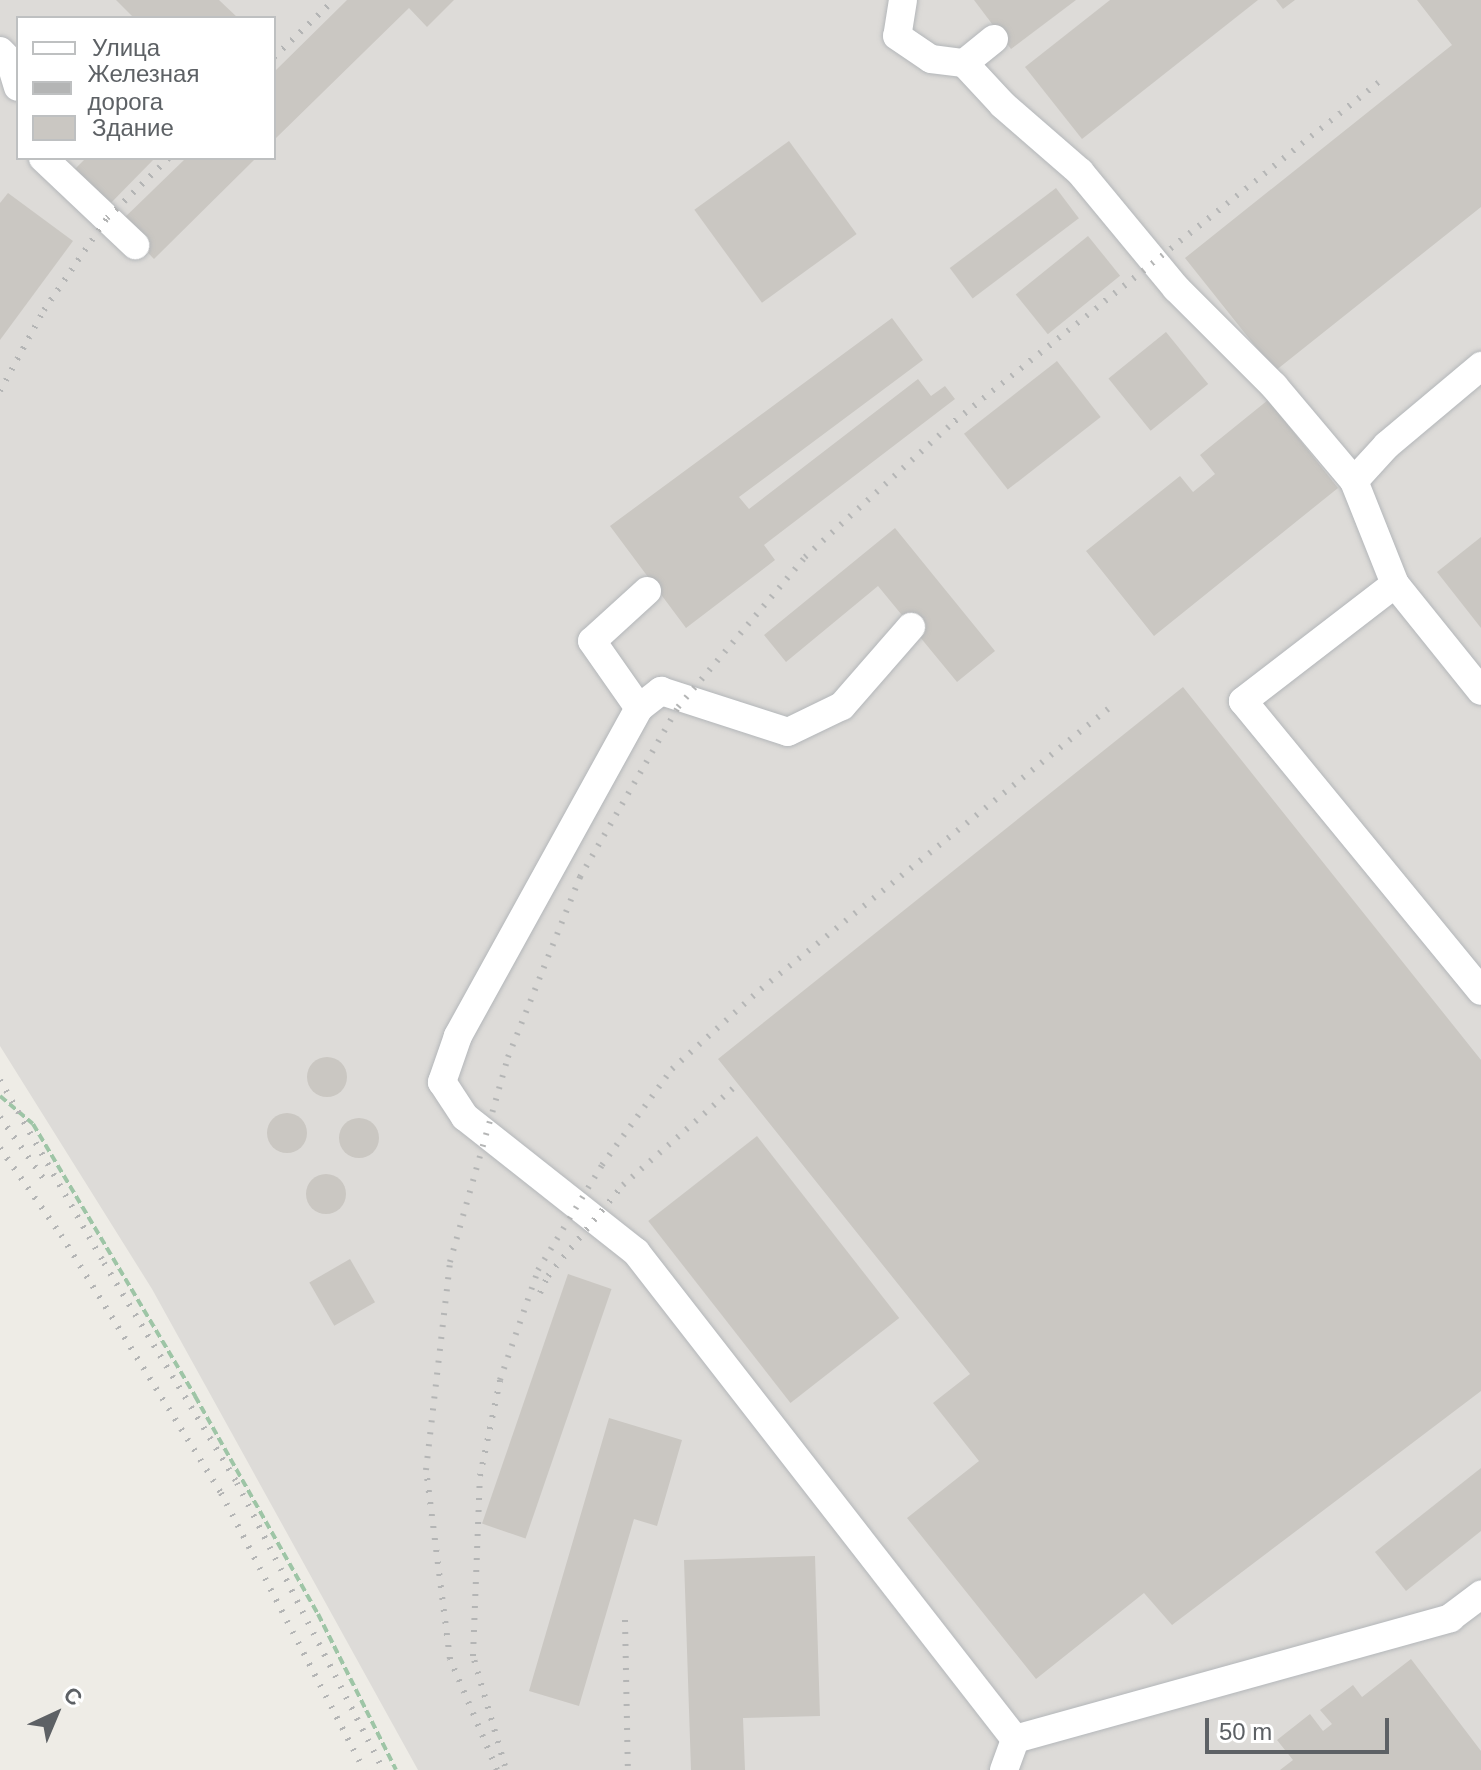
<!DOCTYPE html>
<meta charset="utf-8">
<style>
body{margin:0}
#map{position:relative;width:1481px;height:1770px;overflow:hidden;background:#eeece6;font-family:Helvetica,sans-serif}
div>[style]{position:absolute}
[style*='--x']{left:calc(var(--x)*1px);top:calc(var(--y)*1px);width:calc(var(--w)*1px);rotate:calc(var(--a)*1deg)}
.industrial>*{inset:0;background:#dddbd8}
.building>*{inset:0;background:#cac7c2;transform-origin:0 0}
.round{border-radius:50%}
.path>*{height:4px;margin-top:-2px;transform-origin:0;background:repeating-linear-gradient(90deg,#9ec5a6 0 8px,transparent 0 12px)}
.roads{filter:drop-shadow(0 0 2px #b3b6b9) drop-shadow(0 0 2px #b3b6b9)}
.minor>*{height:28px;margin:-14px;padding:0 14px;transform-origin:14px;border-radius:14px;background:#fff}
.rail>*{height:6px;margin-top:-3px;transform-origin:0;background:repeating-linear-gradient(90deg,#b4b5b5 0 2px,transparent 0 12px)}
span{translate:-50% -50%;white-space:nowrap;text-align:center;line-height:1.15;-webkit-text-stroke:6px #fff;paint-order:stroke}
.legend{position:absolute;left:16px;top:16px;width:260px;height:144px;box-sizing:border-box;background:#fff;border:2px solid #bec0c1;margin:0;padding:10px 14px;list-style:none;font-size:24px;color:#5d6165}
.legend li{display:flex;align-items:center;gap:16px;height:40px}
.legend b{width:40px;border:2px solid #bec0c1}
.north{position:absolute;left:16px;top:1674px;width:80px;height:80px;-webkit-text-stroke:6px #fff;paint-order:stroke;rotate:44deg;font-size:22px;font-weight:700;line-height:32px;text-align:center;color:#5d6165}
.north::after{content:'';display:block;margin:auto;width:28px;height:36px;background:#5d6165;clip-path:polygon(50% 0,100% 100%,50% 72%,0 100%)}
.scale{position:absolute;left:1205px;top:1718px;width:184px;height:36px;box-sizing:border-box;border:4px solid #5d6165;border-top:0;padding-left:10px;font-size:24px;line-height:28px;white-space:nowrap;color:#5d6165;-webkit-text-stroke:6px #fff;paint-order:stroke}
</style>
<div id="map">
<div class="industrial">
<i style="clip-path:polygon(evenodd,0 0,1481px 0,1481px 1770px,418px 1770px,152px 1289px,0 1046px,0 0,18px 18px,274px 18px,274px 158px,18px 158px,18px 18px)"></i>
</div>
<div class="building">
<i style="clip-path:polygon(116px 0,219px 0,238px 18px,134px 18px)"></i>
<i style="clip-path:polygon(347px 0,454px 0,427px 27px,409px 8px,274px 140px,274px 72px)"></i>
<i style="clip-path:polygon(974px 0,1076px 0,1011px 49px)"></i>
<i style="clip-path:polygon(1110px 0,1258px 0,1082px 139px,1025px 67px)"></i>
<i style="clip-path:polygon(1276px 0,1295px 0,1283px 9px)"></i>
<i style="clip-path:polygon(1417px 0,1481px 0,1481px 207px,1275px 371px,1185px 258px,1452px 45px)"></i>
<i style="left:789px;top:141px;width:115px;height:117px;rotate:54deg"></i>
<i style="clip-path:polygon(86px 158px,155px 158px,104px 210px,69px 175px)"></i>
<i style="clip-path:polygon(186px 158px,256px 158px,154px 259px,119px 223px)"></i>
<i style="left:1056px;top:188px;width:38px;height:133px;rotate:53deg"></i>
<i style="clip-path:polygon(8px 193px,73px 241px,0 340px,0 203px)"></i>
<i style="left:1088px;top:236px;width:51px;height:93px;rotate:51deg"></i>
<i style="clip-path:polygon(892px 318px,923px 360px,739px 497px,749px 509px,918px 379px,931px 396px,945px 386px,955px 399px,764px 545px,775px 560px,686px 628px,610px 526px)"></i>
<i style="left:1166px;top:332px;width:67px;height:74px;rotate:51deg"></i>
<i style="left:1057px;top:361px;width:71px;height:118px;rotate:52deg"></i>
<i style="clip-path:polygon(1268px 400px,1338px 488px,1154px 636px,1086px 551px,1180px 476px,1193px 492px,1215px 474px,1200px 455px)"></i>
<i style="clip-path:polygon(895px 528px,995px 651px,957px 682px,878px 586px,786px 662px,764px 635px)"></i>
<i style="clip-path:polygon(1481px 537px,1481px 628px,1437px 572px)"></i>
<i style="clip-path:polygon(1183px 687px,1481px 1060px,1481px 1391px,1172px 1625px,1144px 1593px,1036px 1679px,907px 1518px,979px 1461px,933px 1403px,970px 1374px,718px 1059px)"></i>
<i class="round" style="left:307px;top:1057px;width:40px;height:40px"></i>
<i class="round" style="left:267px;top:1113px;width:40px;height:40px"></i>
<i class="round" style="left:339px;top:1118px;width:40px;height:40px"></i>
<i style="left:757px;top:1136px;width:231px;height:138px;rotate:52deg"></i>
<i class="round" style="left:306px;top:1174px;width:40px;height:40px"></i>
<i style="left:350px;top:1259px;width:50px;height:47px;rotate:60deg"></i>
<i style="left:568px;top:1274px;width:46px;height:264px;rotate:19deg"></i>
<i style="clip-path:polygon(609px 1418px,682px 1440px,657px 1526px,634px 1519px,579px 1706px,529px 1691px)"></i>
<i style="clip-path:polygon(1481px 1468px,1481px 1531px,1406px 1591px,1375px 1552px)"></i>
<i style="clip-path:polygon(815px 1556px,820px 1716px,743px 1718px,745px 1770px,691px 1770px,684px 1560px)"></i>
<i style="clip-path:polygon(1411px 1659px,1481px 1751px,1481px 1770px,1280px 1770px,1293px 1760px,1277px 1740px,1310px 1714px,1323px 1731px,1332px 1724px,1320px 1710px,1353px 1685px,1362px 1697px)"></i>
</div>
<div class="path">
<i style="--x:0;--y:1096;--w:43;--a:40.3"></i>
<i style="--x:33;--y:1124;--w:317;--a:59.2"></i>
<i style="--x:195;--y:1396;--w:250;--a:60.6"></i>
<i style="--x:318;--y:1614;--w:174;--a:63.4"></i>
</div>
<div class="roads">
<div class="minor">
<i style="--x:903;--y:0;--w:36;--a:99"></i>
<i style="--x:897;--y:36;--w:41;--a:34.1"></i>
<i style="--x:931;--y:59;--w:33;--a:7"></i>
<i style="--x:994;--y:39;--w:38;--a:141"></i>
<i style="--x:964;--y:63;--w:57;--a:47.1"></i>
<i style="--x:1003;--y:105;--w:102;--a:41"></i>
<i style="--x:1080;--y:172;--w:151;--a:50.4"></i>
<i style="--x:1176;--y:288;--w:139;--a:45"></i>
<i style="--x:1274;--y:386;--w:124;--a:49.9"></i>
<i style="--x:1354;--y:481;--w:111;--a:68.3"></i>
<i style="--x:1395;--y:584;--w:137;--a:51.2"></i>
<i style="--x:0;--y:51;--w:14;--a:45"></i>
<i style="--x:10;--y:61;--w:27;--a:73"></i>
<i style="--x:43;--y:158;--w:127;--a:43.4"></i>
<i style="--x:1354;--y:481;--w:49;--a:-47.5"></i>
<i style="--x:1387;--y:445;--w:123;--a:-40"></i>
<i style="--x:1395;--y:584;--w:192;--a:142.4"></i>
<i style="--x:1243;--y:701;--w:375;--a:50.6"></i>
<i style="--x:647;--y:591;--w:74;--a:137.7"></i>
<i style="--x:592;--y:641;--w:82;--a:55"></i>
<i style="--x:639;--y:708;--w:375;--a:118.9"></i>
<i style="--x:458;--y:1036;--w:49;--a:109.2"></i>
<i style="--x:442;--y:1082;--w:42;--a:56.7"></i>
<i style="--x:465;--y:1117;--w:218;--a:38.3"></i>
<i style="--x:636;--y:1252;--w:617;--a:52.11"></i>
<i style="--x:639;--y:708;--w:28;--a:-38"></i>
<i style="--x:661;--y:691;--w:133;--a:17.9"></i>
<i style="--x:788;--y:732;--w:60;--a:-25.7"></i>
<i style="--x:842;--y:706;--w:105;--a:-48.9"></i>
<i style="--x:1004;--y:1770;--w:33;--a:-70"></i>
<i style="--x:1015;--y:1739;--w:452;--a:-15.5"></i>
<i style="--x:1450;--y:1618;--w:39;--a:-37"></i>
</div>
</div>
<div class="rail">
<i style="--x:274;--y:57;--w:83;--a:-43.5"></i>
<i style="--x:0;--y:391;--w:92;--a:-61.5"></i>
<i style="--x:44;--y:310;--w:112;--a:-55.6"></i>
<i style="--x:107;--y:218;--w:86;--a:-44.1"></i>
<i style="--x:0;--y:1080;--w:210;--a:60.4"></i>
<i style="--x:104;--y:1263;--w:257;--a:58.8"></i>
<i style="--x:237;--y:1483;--w:322;--a:63"></i>
<i style="--x:0;--y:1117;--w:75;--a:54.8"></i>
<i style="--x:0;--y:1148;--w:106;--a:55"></i>
<i style="--x:61;--y:1235;--w:304;--a:58.2"></i>
<i style="--x:221;--y:1493;--w:312;--a:62.7"></i>
<i style="--x:540;--y:1293;--w:19;--a:-65"></i>
<i style="--x:548;--y:1276;--w:118;--a:-50.5"></i>
<i style="--x:623;--y:1185;--w:153;--a:-41.3"></i>
<i style="--x:625;--y:1620;--w:150;--a:88.9"></i>
<i style="--x:505;--y:1766;--w:115;--a:-106.2"></i>
<i style="--x:473;--y:1656;--w:180;--a:-87.8"></i>
<i style="--x:480;--y:1476;--w:98;--a:-78.2"></i>
<i style="--x:500;--y:1380;--w:116;--a:-70.9"></i>
<i style="--x:538;--y:1270;--w:123;--a:-58.6"></i>
<i style="--x:602;--y:1165;--w:119;--a:-53.9"></i>
<i style="--x:672;--y:1069;--w:120;--a:-42"></i>
<i style="--x:761;--y:989;--w:452;--a:-38.9"></i>
<i style="--x:497;--y:1770;--w:121;--a:-112.9"></i>
<i style="--x:450;--y:1659;--w:191;--a:-97.2"></i>
<i style="--x:426;--y:1470;--w:209;--a:-83.4"></i>
<i style="--x:450;--y:1262;--w:213;--a:-74.2"></i>
<i style="--x:508;--y:1057;--w:194;--a:-68.2"></i>
<i style="--x:580;--y:877;--w:196;--a:-60"></i>
<i style="--x:678;--y:707;--w:197;--a:-49.7"></i>
<i style="--x:805;--y:557;--w:202;--a:-42.2"></i>
<i style="--x:955;--y:421;--w:543;--a:-38.64"></i>
</div>
<ul class="legend">
<li><b style="height:10px;background:#fff"></b>Улица</li>
<li><b style="height:10px;background:#b4b5b5"></b>Железная дорога</li>
<li><b style="height:22px;background:#cac7c2"></b>Здание</li>
</ul>
<div class="north">С</div>
<div class="scale">50 m</div>
</div>
